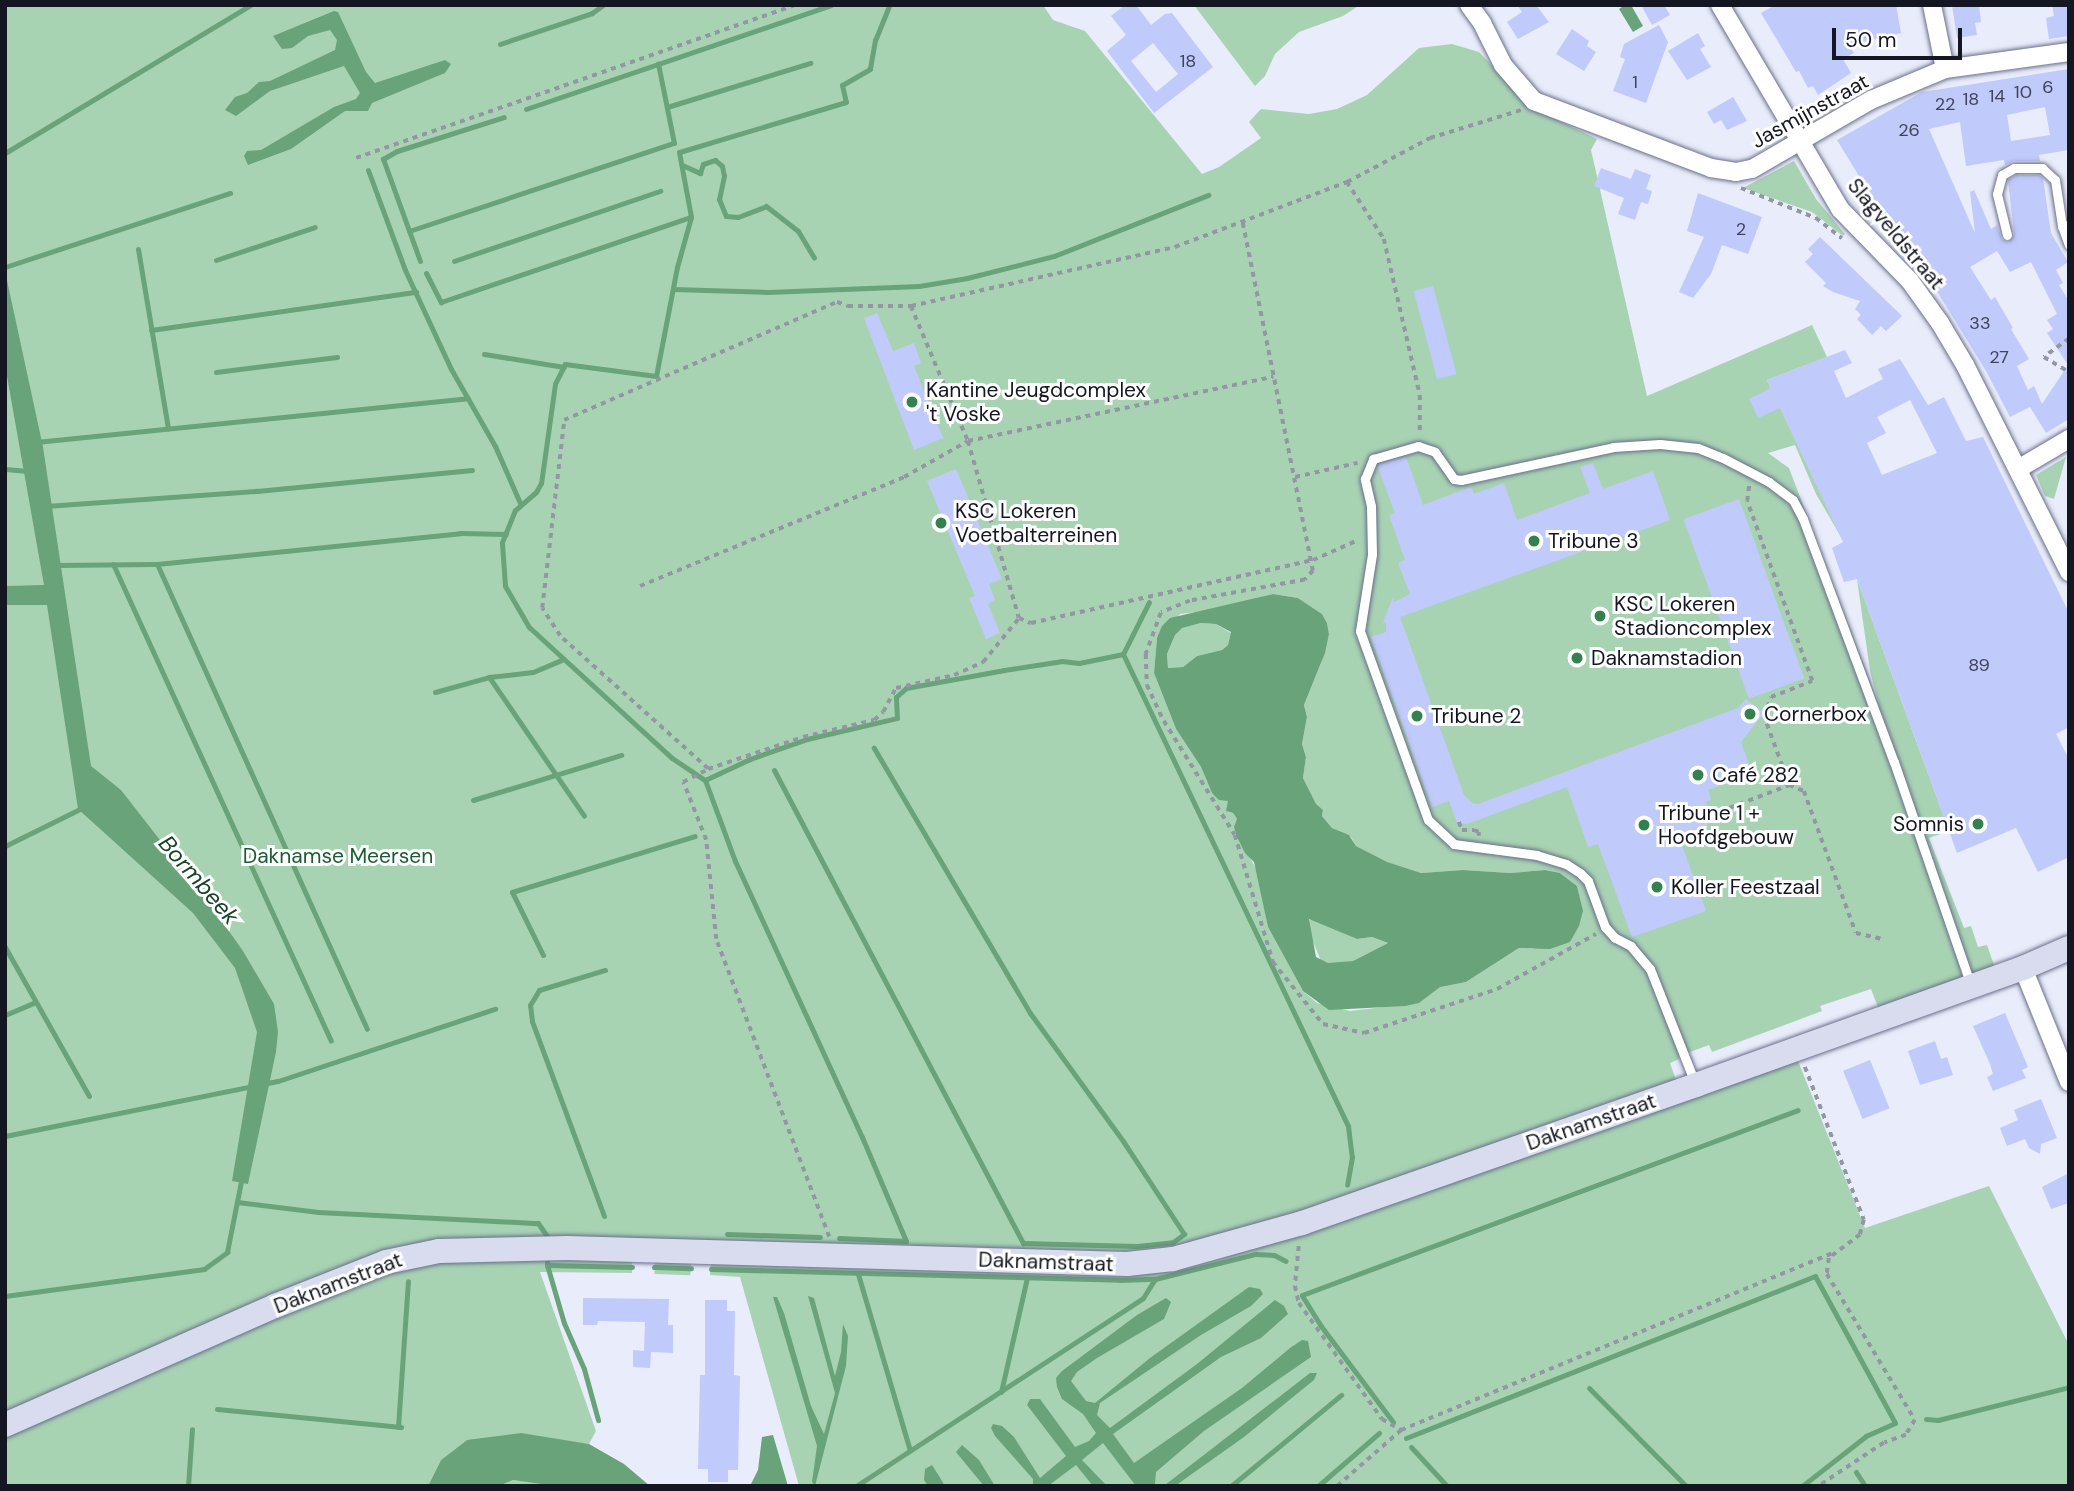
<!DOCTYPE html>
<meta charset="utf-8">
<style>
body{margin:0}
#map{position:relative;width:2074px;height:1491px;overflow:hidden;background:#e9ecfa;font-family:"DM Sans",sans-serif}
div>[style]{position:absolute}
[style*='--x']{left:calc(var(--x)*1px);top:calc(var(--y)*1px);width:calc(var(--w)*1px);rotate:calc(var(--a)*1deg)}
.green>*{inset:0;background:#a8d3b3;transform-origin:0 0}
.water>*{inset:0;background:#69a379}
.stream>*{height:5px;margin:-2.5px;padding:0 2.5px;transform-origin:2.5px;border-radius:2.5px;background:#69a379}
.building>*{inset:0;background:#c0cafb;transform-origin:0 0}
.path>*{height:3.5px;margin-top:-1.75px;transform-origin:0;background:repeating-linear-gradient(90deg,#9396a3 0 5px,transparent 0 10px)}
.roads{filter:drop-shadow(0 0 2px #696f8c) drop-shadow(0 0 2px #696f8c)}
.lane>*{height:9px;margin:-4.5px;padding:0 4.5px;transform-origin:4.5px;border-radius:4.5px;background:#fff}
.street>*{height:18px;margin:-9px;padding:0 9px;transform-origin:9px;border-radius:9px;background:#fff}
.secondary>*{height:24px;margin:-12px;padding:0 12px;transform-origin:12px;border-radius:12px;background:#d9dcee}
.dots>*{width:19px;height:19px;translate:-50% -50%;box-sizing:border-box;border:4px solid #fff;border-radius:50%}
span{translate:-50% -50%;white-space:nowrap;text-align:center;line-height:1.15;-webkit-text-stroke:6px #fff;paint-order:stroke}
.number-label{font-size:18px;color:#3f4458}
.number-label span{-webkit-text-stroke-width:0}
.street-label{font-size:21px;color:#141722}
.poi-label{font-size:21px;color:#141722}
.left{translate:0 -50%;text-align:left}
.right{translate:-100% -50%;text-align:right}
.park-label{font-size:21px;color:#1b5c34}
.water-label{font-size:23px;color:#174326;font-style:italic}
.frame{position:absolute;inset:0;border:7px solid #141722;pointer-events:none}
.scale{position:absolute;left:1832px;top:28px;width:130px;height:32px;box-sizing:border-box;border:4px solid #141722;border-top:0;padding-left:9px;font-size:21px;line-height:24px;white-space:nowrap;color:#141722;-webkit-text-stroke:5px #fff;paint-order:stroke}
</style>
<div id="map">
<div class="green">
<i style="clip-path:polygon(evenodd,5px 5px,1043px 5px,1053px 20px,1085px 31px,1202px 174px,1219px 167px,1261px 138px,1249px 122px,1261px 109px,1309px 114px,1337px 109px,1367px 95px,1419px 48px,1452px 44px,1479px 52px,1534px 109px,1597px 139px,1591px 150px,1647px 396px,1812px 325px,1827px 357px,1767px 380px,1844px 542px,1816px 494px,1795px 445px,1768px 453px,1789px 468px,1879px 705px,1870px 671px,1857px 579px,1949px 831px,1929px 838px,1964px 928px,1971px 926px,1978px 947px,1987px 945px,1995px 968px,1879px 1010px,1871px 989px,1820px 1006px,1822px 1011px,1712px 1052px,1709px 1045px,1679px 1056px,1679px 1059px,1670px 1063px,1677px 1083px,1296px 1218px,1141px 1255px,474px 1241px,5px 1416px,5px 5px,1273px 594px,1298px 598px,1322px 614px,1327px 623px,1329px 634px,1321px 663px,1304px 705px,1307px 717px,1302px 744px,1306px 757px,1303px 778px,1316px 805px,1323px 810px,1322px 816px,1332px 828px,1351px 837px,1356px 846px,1387px 863px,1421px 873px,1463px 870px,1510px 873px,1545px 870px,1560px 873px,1577px 886px,1582px 913px,1580px 916px,1533px 949px,1519px 948px,1466px 982px,1440px 986px,1418px 1003px,1350px 1011px,1317px 1003px,1303px 991px,1268px 927px,1258px 873px,1236px 831px,1237px 819px,1233px 813px,1228px 812px,1228px 801px,1212px 793px,1201px 767px,1176px 729px,1154px 673px,1157px 638px,1180px 614px,1207px 611px,1273px 594px)"></i>
<i style="clip-path:polygon(1194px 5px,1360px 5px,1343px 16px,1299px 32px,1275px 54px,1265px 76px,1255px 86px)"></i>
<i style="clip-path:polygon(1794px 161px,1816px 199px,1845px 234px,1843px 236px,1812px 212px,1743px 188px)"></i>
<i style="clip-path:polygon(2066px 457px,2054px 499px,2045px 496px,2036px 475px)"></i>
<i style="clip-path:polygon(1201px 623px,1216px 624px,1231px 633px,1228px 645px,1222px 650px,1197px 656px,1183px 667px,1168px 668px,1167px 654px,1175px 635px,1181px 628px)"></i>
<i style="clip-path:polygon(1312px 919px,1357px 939px,1372px 937px,1388px 943px,1353px 961px,1333px 965px,1321px 961px,1312px 939px,1308px 921px)"></i>
<i style="clip-path:polygon(1796px 1056px,1865px 1228px,1989px 1186px,2069px 1345px,2069px 1486px,799px 1486px,740px 1277px,710px 1275px,711px 1262px,1129px 1270px)"></i>
<i style="clip-path:polygon(447px 1258px,632px 1260px,632px 1273px,540px 1272px,596px 1431px,589px 1444px,560px 1440px,467px 1440px,441px 1460px,428px 1486px,5px 1486px,5px 1433px,338px 1287px)"></i>
<i style="left:655px;top:1259px;width:36px;height:15px;rotate:2deg"></i>
<i style="clip-path:polygon(513px 1480px,544px 1482px,556px 1486px,499px 1486px)"></i>
</div>
<div class="water">
<i style="clip-path:polygon(1625px 5px,1631px 5px,1643px 26px,1633px 32px,1619px 9px)"></i>
<i style="clip-path:polygon(334px 11px,338px 12px,366px 72px,375px 83px,445px 60px,451px 64px,445px 73px,372px 103px,368px 111px,345px 111px,291px 149px,248px 165px,244px 156px,247px 151px,261px 150px,334px 107px,356px 99px,360px 93px,344px 66px,270px 91px,236px 116px,225px 110px,235px 97px,247px 93px,259px 82px,270px 81px,335px 50px,337px 40px,330px 30px,308px 36px,292px 48px,282px 49px,273px 36px)"></i>
<i style="clip-path:polygon(5px 271px,43px 447px,91px 766px,121px 790px,209px 903px,243px 951px,274px 1004px,278px 1032px,276px 1052px,248px 1184px,232px 1181px,257px 1032px,235px 968px,193px 913px,78px 809px,47px 605px,5px 605px,5px 586px,44px 585px,5px 365px)"></i>
<i style="clip-path:polygon(evenodd,1273px 594px,1298px 598px,1322px 614px,1327px 623px,1329px 634px,1325px 653px,1304px 705px,1307px 717px,1302px 744px,1306px 757px,1303px 778px,1316px 804px,1323px 810px,1322px 816px,1332px 828px,1349px 835px,1356px 846px,1387px 862px,1421px 873px,1463px 870px,1510px 873px,1545px 870px,1560px 873px,1577px 886px,1583px 911px,1579px 926px,1570px 942px,1550px 949px,1519px 948px,1466px 982px,1440px 987px,1419px 1003px,1405px 1006px,1329px 1010px,1303px 991px,1268px 927px,1254px 862px,1245px 853px,1237px 837px,1234px 827px,1237px 819px,1233px 813px,1226px 811px,1228px 801px,1219px 800px,1212px 793px,1201px 767px,1176px 729px,1154px 673px,1157px 638px,1162px 626px,1170px 618px,1273px 594px,1201px 623px,1216px 624px,1231px 632px,1228px 645px,1222px 650px,1197px 656px,1183px 667px,1168px 668px,1167px 654px,1175px 635px,1182px 628px,1201px 623px,1273px 594px,1309px 919px,1357px 939px,1372px 937px,1388px 943px,1353px 961px,1328px 963px,1316px 957px,1309px 919px)"></i>
<i style="clip-path:polygon(1249px 1287px,1260px 1289px,1263px 1294px,1251px 1306px,1201px 1335px,1100px 1403px,1097px 1415px,1110px 1428px,1197px 1364px,1275px 1300px,1284px 1306px,1288px 1314px,1261px 1338px,1221px 1357px,1113px 1434px,1134px 1463px,1242px 1388px,1290px 1348px,1302px 1340px,1308px 1341px,1311px 1357px,1204px 1431px,1156px 1472px,1155px 1484px,1165px 1485px,1310px 1373px,1317px 1373px,1314px 1380px,1244px 1437px,1175px 1486px,1136px 1486px,1103px 1443px,1082px 1460px,1107px 1486px,1093px 1486px,1076px 1465px,1048px 1486px,1033px 1486px,1033px 1479px,995px 1436px,991px 1428px,993px 1424px,1002px 1426px,1014px 1437px,1040px 1478px,1066px 1456px,1027px 1405px,1030px 1399px,1040px 1399px,1075px 1447px,1089px 1441px,1096px 1433px,1083px 1414px,1062px 1399px,1057px 1387px,1056px 1378px,1062px 1371px,1137px 1315px,1166px 1298px,1171px 1302px,1164px 1319px,1097px 1358px,1077px 1372px,1071px 1381px,1086px 1401px,1095px 1403px,1150px 1358px)"></i>
<i style="clip-path:polygon(808px 1296px,814px 1298px,835px 1376px,841px 1352px,843px 1324px,848px 1336px,846px 1366px,815px 1486px,812px 1482px,817px 1446px,773px 1297px,777px 1297px,784px 1313px,811px 1406px,824px 1434px,835px 1393px)"></i>
<i style="clip-path:polygon(521px 1433px,589px 1444px,624px 1464px,650px 1486px,556px 1486px,513px 1480px,499px 1486px,428px 1486px,441px 1460px,467px 1440px)"></i>
<i style="clip-path:polygon(773px 1435px,788px 1486px,750px 1486px,758px 1470px,762px 1437px)"></i>
<i style="clip-path:polygon(962px 1445px,979px 1460px,995px 1486px,984px 1486px,974px 1474px,956px 1452px)"></i>
<i style="clip-path:polygon(932px 1465px,939px 1476px,945px 1486px,928px 1486px,924px 1480px,925px 1469px)"></i>
</div>
<div class="stream">
<i style="--x:889;--y:6;--w:37;--a:112"></i>
<i style="--x:875;--y:40;--w:29;--a:100"></i>
<i style="--x:870;--y:69;--w:32;--a:150"></i>
<i style="--x:842;--y:85;--w:17;--a:77"></i>
<i style="--x:846;--y:102;--w:174;--a:163.3"></i>
<i style="--x:679;--y:152;--w:66;--a:79.5"></i>
<i style="--x:691;--y:217;--w:52;--a:105.6"></i>
<i style="--x:677;--y:267;--w:111;--a:100.9"></i>
<i style="--x:656;--y:376;--w:92;--a:-172.5"></i>
<i style="--x:565;--y:364;--w:22;--a:117"></i>
<i style="--x:555;--y:384;--w:100;--a:98"></i>
<i style="--x:541;--y:483;--w:10;--a:119"></i>
<i style="--x:536;--y:492;--w:28;--a:139"></i>
<i style="--x:515;--y:510;--w:35;--a:112"></i>
<i style="--x:502;--y:543;--w:43;--a:86"></i>
<i style="--x:505;--y:586;--w:48;--a:59.7"></i>
<i style="--x:529;--y:627;--w:194;--a:42.5"></i>
<i style="--x:672;--y:758;--w:40;--a:34"></i>
<i style="--x:705;--y:780;--w:50;--a:-25"></i>
<i style="--x:750;--y:759;--w:60;--a:-19.3"></i>
<i style="--x:807;--y:739;--w:92;--a:-13.1"></i>
<i style="--x:897;--y:718;--w:21;--a:-93"></i>
<i style="--x:896;--y:697;--w:13;--a:-42"></i>
<i style="--x:906;--y:688;--w:100;--a:-10.4"></i>
<i style="--x:1004;--y:670;--w:59;--a:-8.8"></i>
<i style="--x:1062;--y:661;--w:17;--a:7"></i>
<i style="--x:1079;--y:663;--w:45;--a:-11.6"></i>
<i style="--x:1123;--y:654;--w:58;--a:-63.4"></i>
<i style="--x:500;--y:44;--w:97;--a:-18.6"></i>
<i style="--x:592;--y:13;--w:14;--a:-36"></i>
<i style="--x:667;--y:107;--w:150;--a:-17.1"></i>
<i style="--x:526;--y:109;--w:322;--a:-18.8"></i>
<i style="--x:5;--y:153;--w:286;--a:-31.1"></i>
<i style="--x:682;--y:165;--w:20;--a:24"></i>
<i style="--x:700;--y:173;--w:9;--a:-72"></i>
<i style="--x:703;--y:164;--w:13;--a:-18"></i>
<i style="--x:715;--y:160;--w:9;--a:41"></i>
<i style="--x:722;--y:166;--w:10;--a:79"></i>
<i style="--x:724;--y:176;--w:24;--a:102"></i>
<i style="--x:719;--y:199;--w:18;--a:68"></i>
<i style="--x:726;--y:216;--w:12;--a:5"></i>
<i style="--x:738;--y:217;--w:30;--a:-21"></i>
<i style="--x:766;--y:206;--w:41;--a:38"></i>
<i style="--x:798;--y:231;--w:31;--a:59"></i>
<i style="--x:368;--y:170;--w:107;--a:69.7"></i>
<i style="--x:405;--y:270;--w:109;--a:65.1"></i>
<i style="--x:451;--y:369;--w:89;--a:60.3"></i>
<i style="--x:495;--y:446;--w:62;--a:66.3"></i>
<i style="--x:409;--y:231;--w:279;--a:-18.4"></i>
<i style="--x:674;--y:143;--w:81;--a:-101.4"></i>
<i style="--x:138;--y:249;--w:182;--a:80.5"></i>
<i style="--x:216;--y:260;--w:104;--a:-18.4"></i>
<i style="--x:420;--y:261;--w:109;--a:-109.9"></i>
<i style="--x:383;--y:159;--w:16;--a:-30"></i>
<i style="--x:397;--y:151;--w:112;--a:-17.6"></i>
<i style="--x:454;--y:261;--w:218;--a:-18.8"></i>
<i style="--x:5;--y:267;--w:237;--a:-18.2"></i>
<i style="--x:426;--y:273;--w:33;--a:63"></i>
<i style="--x:441;--y:302;--w:264;--a:-18.8"></i>
<i style="--x:673;--y:289;--w:95;--a:1.8"></i>
<i style="--x:768;--y:292;--w:151;--a:-2.3"></i>
<i style="--x:919;--y:286;--w:49;--a:-9.5"></i>
<i style="--x:967;--y:278;--w:90;--a:-14.2"></i>
<i style="--x:1054;--y:256;--w:166;--a:-21.6"></i>
<i style="--x:151;--y:330;--w:268;--a:-8.2"></i>
<i style="--x:484;--y:354;--w:81;--a:9.2"></i>
<i style="--x:216;--y:372;--w:122;--a:-7.1"></i>
<i style="--x:36;--y:442;--w:434;--a:-5.8"></i>
<i style="--x:5;--y:469;--w:25;--a:5"></i>
<i style="--x:46;--y:506;--w:212;--a:-4.1"></i>
<i style="--x:257;--y:491;--w:216;--a:-5.6"></i>
<i style="--x:113;--y:564;--w:524;--a:65.44"></i>
<i style="--x:157;--y:564;--w:510;--a:65.7"></i>
<i style="--x:56;--y:565;--w:101;--a:-0.6"></i>
<i style="--x:157;--y:564;--w:305;--a:-5.8"></i>
<i style="--x:460;--y:533;--w:46;--a:1.2"></i>
<i style="--x:1123;--y:654;--w:523;--a:64.51"></i>
<i style="--x:1348;--y:1126;--w:31;--a:83"></i>
<i style="--x:1352;--y:1157;--w:28;--a:100"></i>
<i style="--x:489;--y:677;--w:168;--a:55.6"></i>
<i style="--x:435;--y:692;--w:56;--a:-15.5"></i>
<i style="--x:489;--y:677;--w:44;--a:-6.5"></i>
<i style="--x:533;--y:672;--w:33;--a:-23"></i>
<i style="--x:774;--y:770;--w:535;--a:62.24"></i>
<i style="--x:1023;--y:1243;--w:114;--a:1.5"></i>
<i style="--x:1137;--y:1246;--w:36;--a:-6"></i>
<i style="--x:1173;--y:1242;--w:14;--a:-36"></i>
<i style="--x:1184;--y:1234;--w:111;--a:-123.3"></i>
<i style="--x:1123;--y:1141;--w:158;--a:-126"></i>
<i style="--x:1030;--y:1013;--w:308;--a:-120.5"></i>
<i style="--x:705;--y:780;--w:86;--a:69.7"></i>
<i style="--x:735;--y:861;--w:304;--a:65.3"></i>
<i style="--x:862;--y:1137;--w:113;--a:67.1"></i>
<i style="--x:906;--y:1241;--w:67;--a:-177.4"></i>
<i style="--x:473;--y:800;--w:155;--a:-16.9"></i>
<i style="--x:5;--y:846;--w:88;--a:-26.3"></i>
<i style="--x:5;--y:947;--w:171;--a:60.6"></i>
<i style="--x:543;--y:955;--w:70;--a:-116.2"></i>
<i style="--x:512;--y:892;--w:191;--a:-17"></i>
<i style="--x:5;--y:1015;--w:33;--a:-23"></i>
<i style="--x:5;--y:1136;--w:278;--a:-11.4"></i>
<i style="--x:278;--y:1081;--w:229;--a:-18.4"></i>
<i style="--x:237;--y:1202;--w:82;--a:7"></i>
<i style="--x:318;--y:1212;--w:220;--a:2.9"></i>
<i style="--x:538;--y:1223;--w:18;--a:56"></i>
<i style="--x:604;--y:1216;--w:208;--a:-110.3"></i>
<i style="--x:532;--y:1021;--w:16;--a:-97"></i>
<i style="--x:530;--y:1005;--w:17;--a:-59"></i>
<i style="--x:539;--y:990;--w:69;--a:-16.9"></i>
<i style="--x:727;--y:1234;--w:93;--a:1.8"></i>
<i style="--x:547;--y:1262;--w:3;--a:90"></i>
<i style="--x:547;--y:1265;--w:85;--a:1.3"></i>
<i style="--x:547;--y:1265;--w:60;--a:73.7"></i>
<i style="--x:564;--y:1323;--w:50;--a:66.5"></i>
<i style="--x:584;--y:1369;--w:53;--a:74.6"></i>
<i style="--x:654;--y:1267;--w:37;--a:2"></i>
<i style="--x:711;--y:1269;--w:409;--a:1.5"></i>
<i style="--x:1120;--y:1280;--w:35;--a:-2"></i>
<i style="--x:1155;--y:1279;--w:103;--a:-14"></i>
<i style="--x:1255;--y:1254;--w:19;--a:3"></i>
<i style="--x:1274;--y:1255;--w:13;--a:27"></i>
<i style="--x:858;--y:1274;--w:184;--a:73.6"></i>
<i style="--x:5;--y:1296;--w:201;--a:-7.7"></i>
<i style="--x:204;--y:1269;--w:29;--a:-36"></i>
<i style="--x:227;--y:1252;--w:77;--a:-78.8"></i>
<i style="--x:1589;--y:1388;--w:138;--a:45.3"></i>
<i style="--x:1001;--y:1392;--w:117;--a:-77.2"></i>
<i style="--x:217;--y:1409;--w:185;--a:5.6"></i>
<i style="--x:1926;--y:1419;--w:12;--a:5"></i>
<i style="--x:1938;--y:1420;--w:135;--a:-14.1"></i>
<i style="--x:1393;--y:1422;--w:120;--a:-126.9"></i>
<i style="--x:1321;--y:1326;--w:36;--a:-122"></i>
<i style="--x:1302;--y:1295;--w:529;--a:-20.45"></i>
<i style="--x:398;--y:1427;--w:146;--a:-86.1"></i>
<i style="--x:1406;--y:1438;--w:440;--a:-21.6"></i>
<i style="--x:1815;--y:1276;--w:167;--a:61.4"></i>
<i style="--x:1895;--y:1423;--w:32;--a:156"></i>
<i style="--x:1866;--y:1436;--w:81;--a:142"></i>
<i style="--x:1411;--y:1447;--w:53;--a:47.3"></i>
<i style="--x:1856;--y:1472;--w:17;--a:57"></i>
<i style="--x:188;--y:1486;--w:57;--a:-86"></i>
<i style="--x:856;--y:1486;--w:343;--a:-33.2"></i>
<i style="--x:1143;--y:1298;--w:22;--a:-58"></i>
<i style="--x:1231;--y:1486;--w:143;--a:-39.6"></i>
<i style="--x:1318;--y:1486;--w:81;--a:-41"></i>
</div>
<div class="building">
<i style="clip-path:polygon(evenodd,1125px 5px,1136px 5px,1151px 25px,1165px 14px,1172px 13px,1213px 67px,1154px 113px,1107px 51px,1126px 35px,1111px 16px,1125px 5px,1153px 43px,1178px 74px,1156px 92px,1131px 61px,1153px 43px)"></i>
<i style="clip-path:polygon(1517px 5px,1536px 5px,1549px 22px,1518px 39px,1507px 22px,1522px 12px)"></i>
<i style="clip-path:polygon(1641px 5px,1664px 5px,1670px 15px,1652px 25px)"></i>
<i style="clip-path:polygon(1775px 5px,1896px 5px,1901px 33px,1849px 45px,1854px 53px,1843px 59px,1851px 73px,1818px 95px,1813px 86px,1808px 88px,1799px 71px,1796px 72px,1761px 13px)"></i>
<i style="clip-path:polygon(1952px 5px,1979px 5px,1981px 22px,1975px 23px,1977px 35px,1957px 38px)"></i>
<i style="clip-path:polygon(2052px 5px,2069px 5px,2069px 36px,2049px 39px,2046px 18px,2054px 16px)"></i>
<i style="clip-path:polygon(1659px 25px,1668px 42px,1646px 103px,1613px 91px,1625px 59px,1620px 57px,1624px 44px)"></i>
<i style="clip-path:polygon(1572px 29px,1589px 41px,1587px 46px,1596px 52px,1584px 71px,1556px 54px)"></i>
<i style="clip-path:polygon(1698px 33px,1705px 46px,1700px 49px,1711px 67px,1687px 80px,1668px 51px)"></i>
<i style="clip-path:polygon(evenodd,2069px 69px,2069px 150px,2039px 155px,2040px 161px,2014px 161px,2005px 165px,2004px 160px,1966px 166px,1960px 122px,1929px 129px,1975px 233px,1970px 192px,1974px 190px,1991px 229px,1997px 225px,2002px 239px,2008px 242px,2014px 234px,2008px 180px,2016px 175px,2039px 175px,2043px 178px,2051px 233px,2068px 262px,2056px 270px,2063px 283px,2059px 285px,2069px 301px,2069px 419px,2046px 433px,2030px 407px,2010px 417px,1986px 371px,1935px 288px,1901px 232px,1895px 235px,1837px 140px,1922px 92px,2069px 69px,2045px 107px,2050px 135px,2011px 141px,2007px 115px,2045px 107px,2069px 69px,1997px 251px,2010px 272px,2031px 262px,2057px 314px,2047px 320px,2053px 329px,2047px 333px,2068px 365px,2042px 404px,2034px 386px,2028px 390px,2017px 366px,2029px 359px,2011px 329px,2013px 328px,1995px 297px,1991px 300px,1970px 267px,1997px 251px)"></i>
<i style="clip-path:polygon(1733px 97px,1747px 121px,1727px 130px,1721px 120px,1714px 124px,1707px 112px)"></i>
<i style="clip-path:polygon(1601px 168px,1631px 179px,1635px 169px,1651px 175px,1646px 189px,1652px 191px,1648px 204px,1641px 202px,1635px 220px,1618px 214px,1624px 198px,1594px 186px)"></i>
<i style="clip-path:polygon(1698px 193px,1762px 217px,1748px 254px,1722px 245px,1711px 274px,1693px 298px,1679px 292px,1704px 237px,1687px 231px)"></i>
<i style="clip-path:polygon(1820px 237px,1902px 316px,1886px 331px,1881px 326px,1872px 335px,1857px 319px,1861px 315px,1855px 309px,1860px 301px,1833px 292px,1823px 286px,1826px 283px,1805px 262px,1813px 254px,1808px 249px)"></i>
<i style="left:1433px;top:286px;width:91px;height:20px;rotate:75deg"></i>
<i style="clip-path:polygon(877px 313px,893px 351px,914px 343px,921px 363px,914px 366px,943px 438px,914px 450px,864px 318px)"></i>
<i style="clip-path:polygon(evenodd,1845px 350px,1852px 363px,1834px 371px,1846px 398px,1883px 379px,1878px 369px,1900px 359px,1928px 405px,1944px 397px,1966px 441px,1983px 437px,2069px 613px,2069px 727px,2056px 734px,2069px 759px,2069px 857px,2038px 872px,2016px 828px,1957px 853px,1857px 579px,1844px 582px,1840px 571px,1832px 548px,1843px 542px,1780px 408px,1758px 418px,1749px 399px,1771px 388px,1767px 380px,1845px 350px,1910px 400px,1937px 453px,1882px 475px,1867px 443px,1886px 433px,1877px 417px,1910px 400px)"></i>
<i style="clip-path:polygon(1406px 457px,1423px 505px,1471px 487px,1474px 494px,1504px 483px,1517px 520px,1590px 493px,1580px 467px,1593px 463px,1603px 489px,1653px 471px,1670px 520px,1400px 617px,1464px 795px,1472px 803px,1478px 804px,1738px 708px,1746px 699px,1764px 713px,1741px 742px,1755px 781px,1741px 786px,1739px 779px,1708px 790px,1711px 800px,1706px 802px,1713px 821px,1707px 823px,1708px 827px,1679px 837px,1706px 911px,1632px 937px,1598px 844px,1588px 847px,1567px 787px,1467px 824px,1457px 823px,1449px 801px,1432px 807px,1371px 637px,1386px 632px,1386px 622px,1383px 623px,1393px 597px,1394px 602px,1410px 594px,1398px 563px,1405px 560px,1389px 515px,1395px 513px,1378px 468px,1380px 464px)"></i>
<i style="clip-path:polygon(956px 469px,1002px 579px,989px 584px,995px 600px,988px 604px,1000px 633px,986px 639px,969px 598px,975px 596px,927px 481px)"></i>
<i style="left:1739px;top:499px;width:191px;height:59px;rotate:70deg"></i>
<i style="clip-path:polygon(2005px 1013px,2028px 1067px,2022px 1070px,2026px 1078px,1993px 1091px,1987px 1077px,1993px 1074px,1990px 1064px,1973px 1026px)"></i>
<i style="clip-path:polygon(1935px 1041px,1941px 1059px,1947px 1057px,1953px 1075px,1920px 1085px,1908px 1051px)"></i>
<i style="left:1870px;top:1060px;width:52px;height:29px;rotate:68deg"></i>
<i style="clip-path:polygon(2041px 1099px,2057px 1138px,2041px 1144px,2040px 1154px,2029px 1148px,2025px 1139px,2007px 1146px,2000px 1128px,2018px 1120px,2014px 1110px)"></i>
<i style="clip-path:polygon(2069px 1173px,2069px 1203px,2051px 1209px,2042px 1187px)"></i>
<i style="clip-path:polygon(583px 1298px,669px 1299px,668px 1325px,673px 1325px,673px 1353px,651px 1352px,650px 1368px,633px 1367px,633px 1350px,644px 1351px,645px 1322px,598px 1321px,597px 1325px,583px 1325px)"></i>
<i style="clip-path:polygon(705px 1300px,727px 1300px,727px 1311px,735px 1311px,734px 1375px,740px 1376px,738px 1470px,728px 1470px,728px 1482px,708px 1482px,708px 1469px,698px 1469px,700px 1375px,705px 1375px)"></i>
</div>
<div class="path">
<i style="--x:356;--y:158;--w:466;--a:-19.2"></i>
<i style="--x:1347;--y:182;--w:68;--a:57"></i>
<i style="--x:1384;--y:239;--w:160;--a:77"></i>
<i style="--x:1420;--y:395;--w:40;--a:90"></i>
<i style="--x:1741;--y:188;--w:81;--a:21.8"></i>
<i style="--x:1816;--y:218;--w:33;--a:38"></i>
<i style="--x:1243;--y:223;--w:355;--a:78.6"></i>
<i style="--x:1313;--y:571;--w:12;--a:132"></i>
<i style="--x:1305;--y:580;--w:117;--a:169.7"></i>
<i style="--x:1190;--y:601;--w:31;--a:158"></i>
<i style="--x:1161;--y:613;--w:44;--a:110.1"></i>
<i style="--x:1146;--y:654;--w:31;--a:88"></i>
<i style="--x:1147;--y:685;--w:40;--a:65"></i>
<i style="--x:1164;--y:721;--w:134;--a:58.1"></i>
<i style="--x:1235;--y:835;--w:133;--a:73.3"></i>
<i style="--x:1273;--y:962;--w:80;--a:51.1"></i>
<i style="--x:1323;--y:1024;--w:42;--a:12.4"></i>
<i style="--x:1364;--y:1033;--w:140;--a:-18.3"></i>
<i style="--x:1497;--y:989;--w:113;--a:-29.1"></i>
<i style="--x:911;--y:306;--w:147;--a:67.1"></i>
<i style="--x:968;--y:441;--w:184;--a:73.9"></i>
<i style="--x:2069;--y:339;--w:31;--a:144"></i>
<i style="--x:2044;--y:357;--w:29;--a:31"></i>
<i style="--x:1295;--y:477;--w:64;--a:-12.7"></i>
<i style="--x:640;--y:586;--w:286;--a:-22.4"></i>
<i style="--x:904;--y:477;--w:73;--a:-29.4"></i>
<i style="--x:968;--y:441;--w:312;--a:-11.9"></i>
<i style="--x:1019;--y:618;--w:13;--a:23"></i>
<i style="--x:1031;--y:623;--w:289;--a:-12.6"></i>
<i style="--x:1313;--y:560;--w:49;--a:-24"></i>
<i style="--x:708;--y:769;--w:199;--a:-138.1"></i>
<i style="--x:560;--y:636;--w:33;--a:-123"></i>
<i style="--x:542;--y:608;--w:189;--a:-83.3"></i>
<i style="--x:564;--y:420;--w:297;--a:-23.4"></i>
<i style="--x:837;--y:302;--w:12;--a:20"></i>
<i style="--x:848;--y:306;--w:63;--a:0"></i>
<i style="--x:911;--y:306;--w:271;--a:-12.6"></i>
<i style="--x:1175;--y:247;--w:184;--a:-20.7"></i>
<i style="--x:1347;--y:182;--w:94;--a:-27.9"></i>
<i style="--x:1430;--y:138;--w:95;--a:-17.1"></i>
<i style="--x:1789;--y:785;--w:16;--a:22"></i>
<i style="--x:1804;--y:791;--w:151;--a:69.9"></i>
<i style="--x:1856;--y:933;--w:27;--a:13"></i>
<i style="--x:1711;--y:815;--w:84;--a:-21"></i>
<i style="--x:1789;--y:785;--w:72;--a:-110.2"></i>
<i style="--x:1764;--y:717;--w:21;--a:-71"></i>
<i style="--x:1771;--y:697;--w:44;--a:-21.3"></i>
<i style="--x:1812;--y:681;--w:191;--a:-109.9"></i>
<i style="--x:1747;--y:501;--w:17;--a:-83"></i>
<i style="--x:1459;--y:822;--w:9;--a:69"></i>
<i style="--x:1462;--y:830;--w:12;--a:0"></i>
<i style="--x:1474;--y:830;--w:5;--a:22"></i>
<i style="--x:1479;--y:832;--w:4;--a:90"></i>
<i style="--x:1805;--y:1067;--w:164;--a:68.9"></i>
<i style="--x:1864;--y:1220;--w:16;--a:105"></i>
<i style="--x:1860;--y:1235;--w:39;--a:143"></i>
<i style="--x:1829;--y:1258;--w:16;--a:97"></i>
<i style="--x:1827;--y:1274;--w:170;--a:58.9"></i>
<i style="--x:1915;--y:1420;--w:17;--a:121"></i>
<i style="--x:1906;--y:1435;--w:23;--a:160"></i>
<i style="--x:1884;--y:1443;--w:78;--a:146.5"></i>
<i style="--x:829;--y:1237;--w:319;--a:-110.8"></i>
<i style="--x:716;--y:939;--w:100;--a:-95.8"></i>
<i style="--x:706;--y:840;--w:62;--a:-111.6"></i>
<i style="--x:683;--y:782;--w:28;--a:-27"></i>
<i style="--x:708;--y:769;--w:100;--a:-18.6"></i>
<i style="--x:803;--y:737;--w:73;--a:-13.5"></i>
<i style="--x:874;--y:720;--w:12;--a:-42"></i>
<i style="--x:883;--y:712;--w:27;--a:-62"></i>
<i style="--x:896;--y:688;--w:59;--a:-12.6"></i>
<i style="--x:954;--y:675;--w:32;--a:-24"></i>
<i style="--x:983;--y:662;--w:57;--a:-50.7"></i>
<i style="--x:1299;--y:1246;--w:40;--a:95.7"></i>
<i style="--x:1295;--y:1286;--w:17;--a:77"></i>
<i style="--x:1299;--y:1303;--w:143;--a:54.4"></i>
<i style="--x:1382;--y:1419;--w:22;--a:30"></i>
<i style="--x:1401;--y:1430;--w:467;--a:-22.3"></i>
<i style="--x:1337;--y:1486;--w:85;--a:-41.2"></i>
</div>
<div class="roads">
<div class="lane">
<i style="--x:2062;--y:226;--w:20;--a:70"></i>
<i style="--x:2007;--y:235;--w:42;--a:-103.7"></i>
<i style="--x:1997;--y:194;--w:20;--a:-75"></i>
<i style="--x:2002;--y:175;--w:14;--a:-30"></i>
<i style="--x:2014;--y:168;--w:28;--a:0"></i>
<i style="--x:2042;--y:168;--w:18;--a:43"></i>
<i style="--x:2055;--y:180;--w:47;--a:81.3"></i>
<i style="--x:2062;--y:226;--w:7;--a:-8"></i>
<i style="--x:1695;--y:1083;--w:123;--a:-111.5"></i>
<i style="--x:1650;--y:969;--w:30;--a:-130"></i>
<i style="--x:1631;--y:946;--w:18;--a:-153"></i>
<i style="--x:1615;--y:938;--w:15;--a:-132"></i>
<i style="--x:1605;--y:927;--w:49;--a:-110.3"></i>
<i style="--x:1588;--y:881;--w:11;--a:-135"></i>
<i style="--x:1580;--y:873;--w:17;--a:-147"></i>
<i style="--x:1566;--y:864;--w:30;--a:-163"></i>
<i style="--x:1537;--y:855;--w:84;--a:-172.5"></i>
<i style="--x:1454;--y:844;--w:35;--a:-137"></i>
<i style="--x:1428;--y:820;--w:201;--a:-109.8"></i>
<i style="--x:1360;--y:631;--w:78;--a:-81.1"></i>
<i style="--x:1372;--y:554;--w:48;--a:-91.2"></i>
<i style="--x:1371;--y:506;--w:28;--a:-103"></i>
<i style="--x:1365;--y:479;--w:22;--a:-68"></i>
<i style="--x:1373;--y:459;--w:47;--a:-16.1"></i>
<i style="--x:1418;--y:446;--w:18;--a:19"></i>
<i style="--x:1435;--y:452;--w:33;--a:55"></i>
<i style="--x:1454;--y:479;--w:7;--a:8"></i>
<i style="--x:1461;--y:480;--w:156;--a:-12.2"></i>
<i style="--x:1613;--y:447;--w:47;--a:-3.7"></i>
<i style="--x:1660;--y:444;--w:38;--a:6"></i>
<i style="--x:1698;--y:448;--w:27;--a:22"></i>
<i style="--x:1723;--y:458;--w:52;--a:27.6"></i>
<i style="--x:1769;--y:482;--w:30;--a:37"></i>
<i style="--x:1793;--y:500;--w:21;--a:62"></i>
<i style="--x:1803;--y:519;--w:259;--a:69.5"></i>
<i style="--x:1894;--y:762;--w:236;--a:71"></i>
</div>
<div class="street">
<i style="--x:1469;--y:5;--w:22;--a:54"></i>
<i style="--x:1482;--y:23;--w:47;--a:63.4"></i>
<i style="--x:1503;--y:65;--w:48;--a:49.3"></i>
<i style="--x:1534;--y:101;--w:189;--a:20.7"></i>
<i style="--x:1711;--y:168;--w:25;--a:9"></i>
<i style="--x:1736;--y:172;--w:16;--a:-11"></i>
<i style="--x:1752;--y:169;--w:138;--a:-30.1"></i>
<i style="--x:1871;--y:100;--w:80;--a:-22.7"></i>
<i style="--x:1945;--y:69;--w:125;--a:-7.8"></i>
<i style="--x:1720;--y:5;--w:237;--a:59.5"></i>
<i style="--x:1840;--y:209;--w:100;--a:45.8"></i>
<i style="--x:1910;--y:281;--w:52;--a:54.5"></i>
<i style="--x:1940;--y:323;--w:49;--a:59.2"></i>
<i style="--x:1965;--y:365;--w:232;--a:63.3"></i>
<i style="--x:1932;--y:5;--w:65;--a:78.5"></i>
<i style="--x:2018;--y:469;--w:59;--a:-30.5"></i>
<i style="--x:2023;--y:968;--w:123;--a:68"></i>
</div>
<div class="secondary">
<i style="--x:5;--y:1425;--w:295;--a:-23.8"></i>
<i style="--x:275;--y:1306;--w:119;--a:-21.6"></i>
<i style="--x:386;--y:1262;--w:54;--a:-11.7"></i>
<i style="--x:439;--y:1251;--w:128;--a:-1.3"></i>
<i style="--x:567;--y:1248;--w:560;--a:1.64"></i>
<i style="--x:1127;--y:1264;--w:46;--a:-6.2"></i>
<i style="--x:1173;--y:1259;--w:134;--a:-15.6"></i>
<i style="--x:1302;--y:1223;--w:417;--a:-19.3"></i>
<i style="--x:1696;--y:1085;--w:347;--a:-19.7"></i>
<i style="--x:2023;--y:968;--w:50;--a:-23.5"></i>
</div>
</div>
<div class="dots">
<i style="left:912px;top:402px;background:#34804e"></i>
<i style="left:941px;top:523px;background:#34804e"></i>
<i style="left:1534px;top:541px;background:#34804e"></i>
<i style="left:1600px;top:616px;background:#34804e"></i>
<i style="left:1577px;top:658px;background:#34804e"></i>
<i style="left:1750px;top:714px;background:#34804e"></i>
<i style="left:1417px;top:716px;background:#34804e"></i>
<i style="left:1698px;top:775px;background:#34804e"></i>
<i style="left:1978px;top:824px;background:#34804e"></i>
<i style="left:1644px;top:825px;background:#34804e"></i>
<i style="left:1657px;top:887px;background:#34804e"></i>
</div>
<div class="number-label">
<span style="left:1188px;top:61px">18</span>
<span style="left:1635px;top:82px">1</span>
<span style="left:2048px;top:87px">6</span>
<span style="left:2023px;top:92px">10</span>
<span style="left:1997px;top:96px">14</span>
<span style="left:1971px;top:99px">18</span>
<span style="left:1945px;top:104px">22</span>
<span style="left:1909px;top:130px">26</span>
<span style="left:1741px;top:229px">2</span>
<span style="left:1980px;top:323px">33</span>
<span style="left:1999px;top:357px">27</span>
<span style="left:1979px;top:665px">89</span>
</div>
<div class="street-label">
<span style="left:1810px;top:111px;rotate:-29deg">Jasmijnstraat</span>
<span style="left:1896px;top:234px;rotate:50deg">Slagveldstraat</span>
<span style="left:1591px;top:1122px;rotate:-19deg">Daknamstraat</span>
<span style="left:1046px;top:1262px;rotate:2deg">Daknamstraat</span>
<span style="left:338px;top:1283px;rotate:-21deg">Daknamstraat</span>
</div>
<div class="poi-label">
<span class="left" style="left:926px;top:402px">Kantine Jeugdcomplex<br>'t Voske</span>
<span class="left" style="left:955px;top:523px">KSC Lokeren<br>Voetbalterreinen</span>
<span class="left" style="left:1548px;top:541px">Tribune 3</span>
<span class="left" style="left:1614px;top:616px">KSC Lokeren<br>Stadioncomplex</span>
<span class="left" style="left:1591px;top:658px">Daknamstadion</span>
<span class="left" style="left:1764px;top:714px">Cornerbox</span>
<span class="left" style="left:1431px;top:716px">Tribune 2</span>
<span class="left" style="left:1712px;top:775px">Café 282</span>
<span class="left" style="left:1658px;top:825px">Tribune 1 +<br>Hoofdgebouw</span>
<span class="right" style="left:1964px;top:824px">Somnis</span>
<span class="left" style="left:1671px;top:887px">Koller Feestzaal</span>
</div>
<div class="park-label">
<span style="left:338px;top:856px">Daknamse Meersen</span>
</div>
<div class="water-label">
<span style="left:199px;top:880px;rotate:49deg">Bormbeek</span>
</div>
<div class="frame"></div>
<div class="scale">50 m</div>
</div>
